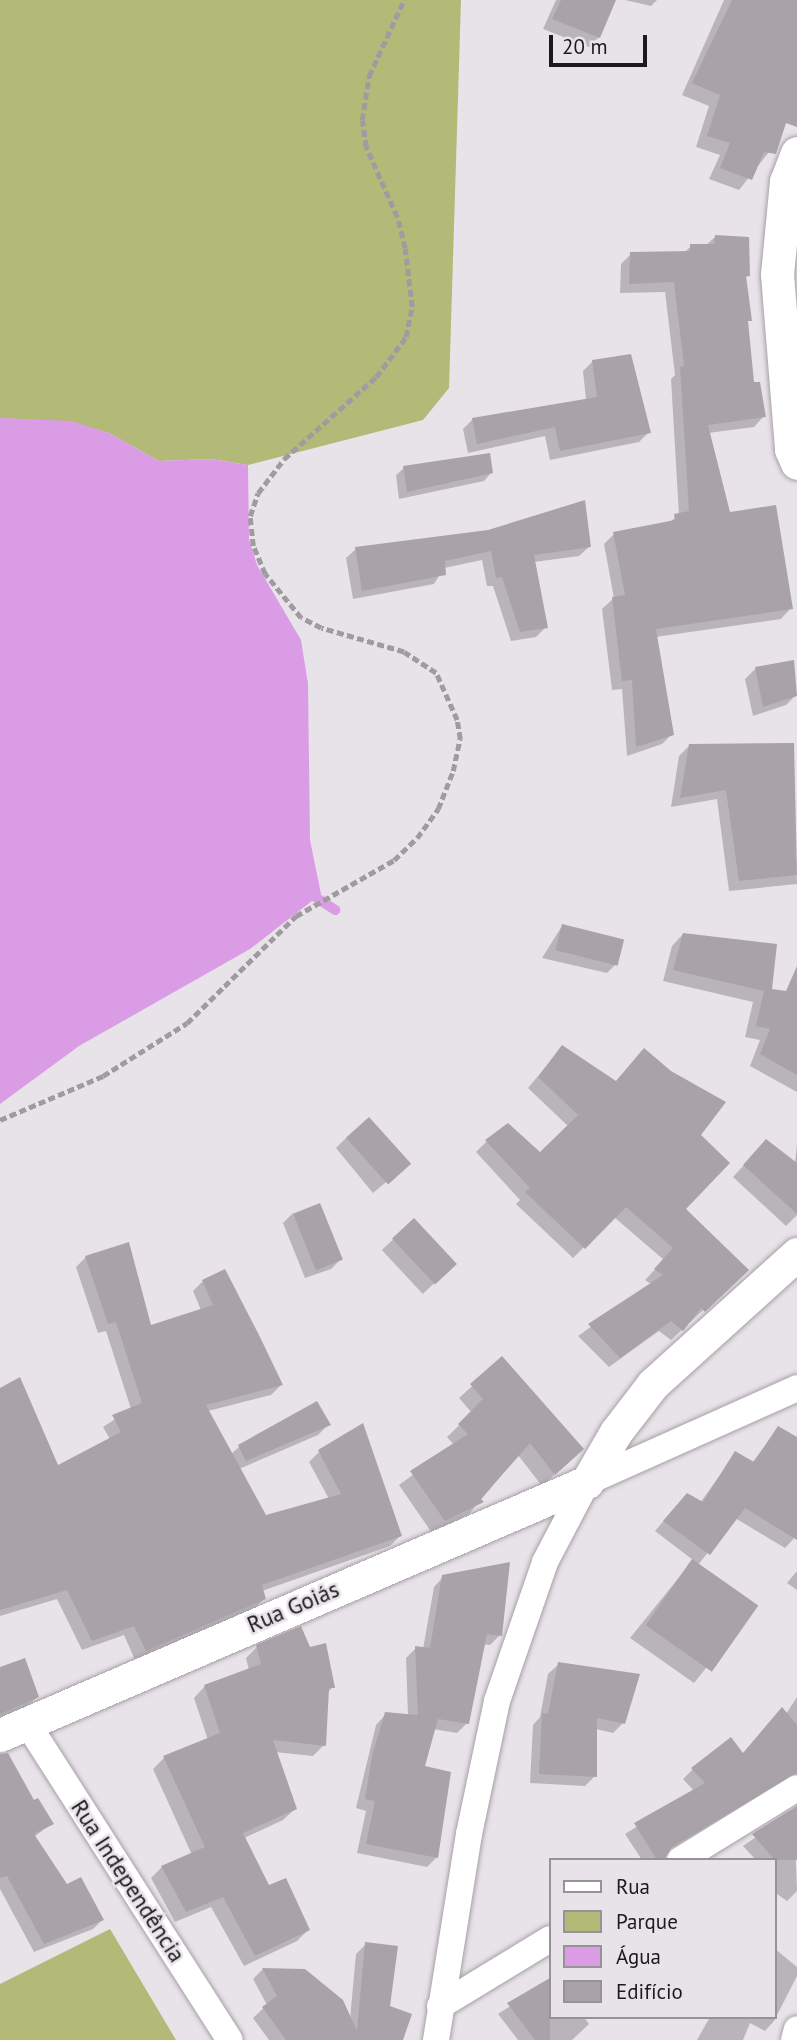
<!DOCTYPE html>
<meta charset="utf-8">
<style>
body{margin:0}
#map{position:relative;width:797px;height:2040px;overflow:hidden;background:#e8e2e9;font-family:"PT Sans",sans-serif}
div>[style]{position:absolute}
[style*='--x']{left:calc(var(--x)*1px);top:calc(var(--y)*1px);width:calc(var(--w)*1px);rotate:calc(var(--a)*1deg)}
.green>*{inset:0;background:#b3b977}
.water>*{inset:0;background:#db9ce6}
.shadow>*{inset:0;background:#0003;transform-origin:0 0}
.stream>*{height:10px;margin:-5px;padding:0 5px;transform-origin:5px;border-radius:5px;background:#db9ce6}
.building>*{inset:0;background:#a9a3a9;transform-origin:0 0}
.path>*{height:4.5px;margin-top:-2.25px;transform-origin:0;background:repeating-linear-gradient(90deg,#9f9ba0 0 7px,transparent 0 10.5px)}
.roads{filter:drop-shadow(0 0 2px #a6a0a6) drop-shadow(0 0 2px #a6a0a6)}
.minor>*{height:26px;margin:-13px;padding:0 13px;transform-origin:13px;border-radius:13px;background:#fff}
.tertiary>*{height:33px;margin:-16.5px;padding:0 16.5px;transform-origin:16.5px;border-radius:16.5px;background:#fff}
span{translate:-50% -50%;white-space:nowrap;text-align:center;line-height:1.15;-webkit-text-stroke:5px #e8e2e9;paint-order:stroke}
.street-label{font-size:23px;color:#1c1a1c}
.legend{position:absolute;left:549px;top:1858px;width:228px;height:161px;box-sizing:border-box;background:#e8e2e9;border:2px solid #969297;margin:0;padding:9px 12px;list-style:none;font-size:21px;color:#1c1a1c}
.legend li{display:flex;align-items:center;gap:14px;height:35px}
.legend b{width:35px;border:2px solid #969297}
.scale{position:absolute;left:549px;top:35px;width:98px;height:32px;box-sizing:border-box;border:4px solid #1c1a1c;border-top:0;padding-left:9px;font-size:21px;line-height:24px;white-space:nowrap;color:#1c1a1c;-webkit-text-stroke:5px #e8e2e9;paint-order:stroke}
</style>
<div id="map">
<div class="green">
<i style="clip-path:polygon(0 0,461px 0,449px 388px,423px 420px,248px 465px,211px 459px,159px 461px,109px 433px,71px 422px,0 418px)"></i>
<i style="clip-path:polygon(110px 1929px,176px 2040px,0 2040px,0 1984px)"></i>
</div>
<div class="water">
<i style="clip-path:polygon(0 418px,71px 421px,109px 433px,159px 461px,211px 459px,248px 465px,249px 539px,257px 565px,301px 640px,308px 684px,310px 840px,321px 894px,250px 949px,79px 1046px,0 1104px)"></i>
</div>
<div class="shadow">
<i style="clip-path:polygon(556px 0,615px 0,599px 37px,589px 47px,543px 29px)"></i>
<i style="clip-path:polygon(625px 0,657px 0,651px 6px)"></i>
<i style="clip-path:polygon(724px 0,797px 0,797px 71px,769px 152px,739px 190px,709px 179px,720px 155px,696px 147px,709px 106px,682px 95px)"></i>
<i style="clip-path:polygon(715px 237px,748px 276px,744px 279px,752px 384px,764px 416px,754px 427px,708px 433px,728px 514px,791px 608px,781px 619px,655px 637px,672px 734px,662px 744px,627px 756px,622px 689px,612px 690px,602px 609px,614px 598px,604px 544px,614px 534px,667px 524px,679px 515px,671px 379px,675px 375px,665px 292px,620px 293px,621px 264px,631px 254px,684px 253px,691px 246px,706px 245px)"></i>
<i style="clip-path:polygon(593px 361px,649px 432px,639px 442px,550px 460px,545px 436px,468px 453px,463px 429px,473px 419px,586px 400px,583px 371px)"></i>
<i style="clip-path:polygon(404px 468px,491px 473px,484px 481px,399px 499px,396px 475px)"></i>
<i style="clip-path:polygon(488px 531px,589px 547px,579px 556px,534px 562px,546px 627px,536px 637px,511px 641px,493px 586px,487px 586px,482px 560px,444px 568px,434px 584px,353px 599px,346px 558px,356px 549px)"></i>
<i style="clip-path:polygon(755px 669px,796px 695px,786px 705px,753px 716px,745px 679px)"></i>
<i style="clip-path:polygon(792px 745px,797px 884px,729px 891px,717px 799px,671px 807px,679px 756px,689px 746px)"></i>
<i style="clip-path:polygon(562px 926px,617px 963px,607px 973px,542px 958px)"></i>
<i style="clip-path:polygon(683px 934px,770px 991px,797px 993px,797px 1092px,750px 1066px,760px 1040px,745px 1037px,753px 1002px,663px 981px,672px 946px)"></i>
<i style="clip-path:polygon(562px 1047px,699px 1136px,684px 1209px,746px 1270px,671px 1340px,659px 1331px,609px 1367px,578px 1336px,651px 1284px,645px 1280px,664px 1260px,614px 1217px,573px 1258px,516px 1204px,520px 1200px,476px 1152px,487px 1141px,540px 1154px,569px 1127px,528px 1088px)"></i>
<i style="clip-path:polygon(346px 1138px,408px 1164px,373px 1193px,336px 1148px)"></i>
<i style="clip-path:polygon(797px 1143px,797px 1215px,786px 1226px,733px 1177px,755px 1153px,795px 1163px)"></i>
<i style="clip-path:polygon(293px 1213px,341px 1259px,331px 1269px,305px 1278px,283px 1223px)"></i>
<i style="left:414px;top:1220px;width:60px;height:44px;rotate:47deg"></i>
<i style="clip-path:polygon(86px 1257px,150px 1327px,201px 1310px,193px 1291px,203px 1281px,281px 1385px,271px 1395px,208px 1411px,231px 1454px,239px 1447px,328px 1425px,318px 1435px,239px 1469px,266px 1517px,329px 1499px,309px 1462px,319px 1452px,400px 1536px,390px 1546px,262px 1591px,264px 1599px,254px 1609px,135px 1660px,124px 1635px,82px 1650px,57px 1599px,0 1616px,0 1390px,57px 1468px,110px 1439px,103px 1427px,131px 1409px,106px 1331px,98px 1333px,76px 1267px)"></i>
<i style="clip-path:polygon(502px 1359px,569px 1461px,542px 1486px,518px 1455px,469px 1514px,432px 1533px,399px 1485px,454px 1445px,447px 1437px,472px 1413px,459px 1398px)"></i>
<i style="clip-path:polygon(778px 1428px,797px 1439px,797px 1535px,785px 1548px,735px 1518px,698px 1565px,756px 1606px,694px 1683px,630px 1638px,693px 1560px,655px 1531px,677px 1505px,700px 1503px,735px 1454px,752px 1463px)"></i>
<i style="clip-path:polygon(797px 1571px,797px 1590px,787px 1583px)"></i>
<i style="clip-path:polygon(444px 1576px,500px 1635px,490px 1645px,483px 1644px,467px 1723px,457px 1733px,433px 1729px,422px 1767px,437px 1857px,427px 1867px,357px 1853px,366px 1811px,356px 1808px,376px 1725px,386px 1714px,408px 1716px,406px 1658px,416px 1648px,423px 1649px,434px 1587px)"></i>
<i style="clip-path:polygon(257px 1647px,309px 1649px,333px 1687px,327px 1693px,324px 1745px,313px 1756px,275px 1752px,295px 1809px,283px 1820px,244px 1838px,268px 1887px,308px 1930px,297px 1941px,244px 1966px,211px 1907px,175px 1922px,151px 1878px,162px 1867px,192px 1855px,153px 1769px,164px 1758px,208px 1740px,194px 1698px,205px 1686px,249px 1670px,246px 1658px)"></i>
<i style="clip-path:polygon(559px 1664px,623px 1723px,613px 1733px,596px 1729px,595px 1776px,585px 1786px,530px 1783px,533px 1725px,540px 1717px,548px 1674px)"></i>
<i style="clip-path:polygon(0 1669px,37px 1697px,27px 1707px,0 1718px)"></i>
<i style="clip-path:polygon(797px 1697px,797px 1786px,778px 1784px,667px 1851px,663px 1860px,642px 1860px,625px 1834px,694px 1791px,683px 1779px,693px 1769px,742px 1755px,786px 1714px)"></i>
<i style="clip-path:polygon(0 1777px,52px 1823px,34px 1837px,66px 1886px,102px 1920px,93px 1929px,34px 1952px,0 1889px)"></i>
<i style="clip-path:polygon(794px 1811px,797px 1891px,787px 1901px,774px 1892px,774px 1860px,756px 1860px,743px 1846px)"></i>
<i style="clip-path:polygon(366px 1944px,401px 2040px,269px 2040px,253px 2018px,267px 2005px,253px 1979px,262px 1970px,304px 1971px,350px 2019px,356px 1954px)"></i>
<i style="clip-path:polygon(774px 1948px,797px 1967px,797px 1976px,774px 2021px,765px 2031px,750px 2023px,743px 2040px,697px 2040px,710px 2017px,774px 2017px)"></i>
<i style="clip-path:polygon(550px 1980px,550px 2017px,584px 2017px,589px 2024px,572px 2040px,518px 2040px,498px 2014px)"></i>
</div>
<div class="stream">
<i style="--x:306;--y:891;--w:35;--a:33"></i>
</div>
<div class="building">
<i style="clip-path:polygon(561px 0,616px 0,600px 38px,552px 19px)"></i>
<i style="clip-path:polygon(732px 0,797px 0,797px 127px,786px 123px,776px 154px,764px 152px,752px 180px,720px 168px,730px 143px,707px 136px,720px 95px,692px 83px)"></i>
<i style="clip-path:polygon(715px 235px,749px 237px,750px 276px,746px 276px,752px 321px,748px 321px,754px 382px,760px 382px,766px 417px,708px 425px,730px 512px,776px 505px,793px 609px,656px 629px,674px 735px,636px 747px,632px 680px,622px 681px,612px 597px,625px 595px,613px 532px,675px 520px,674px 514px,689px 511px,680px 367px,684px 366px,674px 282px,629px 284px,630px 252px,690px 251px,690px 244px,714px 244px)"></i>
<i style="clip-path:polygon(631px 354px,651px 433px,560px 451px,555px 427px,477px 444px,472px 418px,597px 397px,592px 360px)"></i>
<i style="clip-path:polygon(490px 453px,493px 473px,407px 492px,403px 466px)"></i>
<i style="clip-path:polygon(585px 500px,591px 547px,534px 555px,548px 628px,520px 632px,502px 577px,496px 578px,491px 551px,445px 561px,446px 575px,362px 591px,355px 547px,488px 530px)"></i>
<i style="clip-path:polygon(794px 660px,797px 696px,763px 707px,755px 667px)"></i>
<i style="clip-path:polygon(794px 743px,797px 875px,739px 881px,726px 790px,680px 798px,689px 744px)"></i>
<i style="left:562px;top:924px;width:64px;height:27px;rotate:14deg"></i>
<i style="clip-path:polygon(683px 933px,777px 944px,772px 989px,786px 991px,797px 966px,797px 1075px,760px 1054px,770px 1029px,756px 1026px,764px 991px,673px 970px)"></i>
<i style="clip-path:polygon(562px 1045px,616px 1081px,644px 1048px,671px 1071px,726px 1102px,701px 1135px,730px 1163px,686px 1209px,749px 1270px,705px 1312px,701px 1308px,683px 1331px,671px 1321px,620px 1358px,588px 1324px,663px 1275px,654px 1269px,673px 1248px,626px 1207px,585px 1249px,525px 1192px,530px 1188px,485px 1140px,508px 1123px,540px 1152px,578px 1115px,538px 1077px)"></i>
<i style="left:369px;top:1117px;width:63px;height:31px;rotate:48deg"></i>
<i style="clip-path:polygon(766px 1139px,797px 1163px,797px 1214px,743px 1165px)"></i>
<i style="left:320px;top:1203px;width:61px;height:29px;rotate:68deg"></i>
<i style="left:414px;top:1218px;width:63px;height:30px;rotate:47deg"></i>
<i style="clip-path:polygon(129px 1242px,151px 1325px,213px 1305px,202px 1280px,225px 1269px,259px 1335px,283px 1385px,206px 1405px,266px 1515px,341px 1494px,318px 1450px,363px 1423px,402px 1536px,262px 1585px,266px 1599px,146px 1651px,134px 1626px,92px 1641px,67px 1590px,0 1610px,0 1388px,20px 1377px,58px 1465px,121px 1432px,112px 1415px,142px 1403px,116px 1322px,108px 1324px,85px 1256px)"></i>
<i style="clip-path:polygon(502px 1356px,584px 1449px,555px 1475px,530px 1443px,481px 1499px,484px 1502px,445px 1521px,410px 1471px,468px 1434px,458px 1424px,483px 1399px,470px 1384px)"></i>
<i style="clip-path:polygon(317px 1401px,331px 1425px,246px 1461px,238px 1445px)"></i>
<i style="clip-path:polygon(778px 1426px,797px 1437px,797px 1540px,745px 1508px,710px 1555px,663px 1521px,687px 1493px,703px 1502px,735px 1451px,754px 1462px)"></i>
<i style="left:692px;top:1559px;width:81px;height:81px;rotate:35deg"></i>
<i style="clip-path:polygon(510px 1562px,502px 1636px,487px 1634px,469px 1724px,438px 1719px,425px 1766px,451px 1772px,438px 1858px,366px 1844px,375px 1801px,365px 1799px,372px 1756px,385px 1712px,418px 1715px,415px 1646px,430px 1648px,442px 1575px)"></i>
<i style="clip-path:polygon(301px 1626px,310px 1647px,326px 1643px,335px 1688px,329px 1688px,326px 1746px,273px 1740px,297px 1809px,243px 1833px,269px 1885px,286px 1878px,310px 1930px,255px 1956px,223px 1897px,186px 1912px,161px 1866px,205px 1847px,163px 1756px,220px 1733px,204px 1685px,261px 1664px,256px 1645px)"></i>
<i style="clip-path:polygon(25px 1658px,39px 1697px,0 1714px,0 1667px)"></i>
<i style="clip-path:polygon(558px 1662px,640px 1674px,625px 1724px,597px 1718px,597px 1777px,539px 1774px,542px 1713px,548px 1714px)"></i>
<i style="clip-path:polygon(782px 1707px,797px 1725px,797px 1772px,672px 1847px,664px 1860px,657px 1860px,634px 1823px,705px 1783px,691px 1768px,731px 1737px,743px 1753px)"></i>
<i style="clip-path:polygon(8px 1753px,34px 1800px,38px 1798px,54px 1824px,34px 1834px,67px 1884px,81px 1877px,104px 1920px,44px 1944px,7px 1876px,0 1878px,0 1754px)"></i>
<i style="clip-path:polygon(797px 1806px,797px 1860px,775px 1860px,752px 1834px)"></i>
<i style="clip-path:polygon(365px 1942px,398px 1946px,390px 2006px,412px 2014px,403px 2040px,286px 2040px,262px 2007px,277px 1996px,262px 1968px,305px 1969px,343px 2000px,357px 2031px)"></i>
<i style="clip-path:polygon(550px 1978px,550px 2040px,535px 2040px,507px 2003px)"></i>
</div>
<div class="path">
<i style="--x:0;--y:1120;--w:112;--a:-23.1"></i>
<i style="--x:103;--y:1076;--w:99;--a:-32.2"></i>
<i style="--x:187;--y:1023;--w:153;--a:-44.5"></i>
<i style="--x:296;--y:916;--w:113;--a:-29.7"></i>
<i style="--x:394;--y:860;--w:32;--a:-44"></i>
<i style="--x:417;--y:838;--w:36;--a:-54"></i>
<i style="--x:438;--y:809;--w:41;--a:-68.5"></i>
<i style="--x:453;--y:771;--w:33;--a:-78"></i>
<i style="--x:460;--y:739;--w:19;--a:-99"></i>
<i style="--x:457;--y:720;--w:51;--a:-114.1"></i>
<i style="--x:436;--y:673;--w:38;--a:-147"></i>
<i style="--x:404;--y:652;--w:86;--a:-163.9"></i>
<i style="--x:321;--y:628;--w:22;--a:-153"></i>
<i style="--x:301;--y:618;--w:57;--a:-129.3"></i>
<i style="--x:265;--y:574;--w:30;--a:-113"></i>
<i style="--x:253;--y:546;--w:30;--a:-96"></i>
<i style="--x:250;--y:516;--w:24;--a:-71"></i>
<i style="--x:258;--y:493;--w:43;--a:-52.6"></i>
<i style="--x:284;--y:459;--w:123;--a:-41.7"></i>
<i style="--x:376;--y:377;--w:50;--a:-53.1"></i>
<i style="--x:406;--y:337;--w:31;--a:-79"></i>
<i style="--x:412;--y:307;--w:59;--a:-96.8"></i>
<i style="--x:405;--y:248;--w:32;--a:-104"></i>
<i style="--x:397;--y:217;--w:77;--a:-113.9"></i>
<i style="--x:366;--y:147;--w:27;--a:-98"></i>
<i style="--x:362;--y:120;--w:45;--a:-81"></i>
<i style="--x:369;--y:76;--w:84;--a:-65.3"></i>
</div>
<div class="roads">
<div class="minor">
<i style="--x:27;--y:1723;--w:376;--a:57.4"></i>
<i style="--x:680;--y:1860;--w:137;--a:-31.6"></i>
<i style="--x:440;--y:2006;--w:129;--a:-31.3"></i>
<i style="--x:436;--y:2040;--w:209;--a:-80.9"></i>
<i style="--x:469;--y:1834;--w:136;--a:-78.1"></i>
<i style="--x:497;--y:1701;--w:147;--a:-70.9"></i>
<i style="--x:545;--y:1562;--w:90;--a:-62.3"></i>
<i style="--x:587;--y:1482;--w:230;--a:-24.1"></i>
<i style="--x:794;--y:2040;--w:11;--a:-75"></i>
</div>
<div class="tertiary">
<i style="--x:797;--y:153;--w:30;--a:111"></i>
<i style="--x:786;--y:181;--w:93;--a:95.5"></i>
<i style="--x:777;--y:274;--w:176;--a:85.4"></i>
<i style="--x:791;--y:449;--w:15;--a:67"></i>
<i style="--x:0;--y:1735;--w:639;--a:-23.32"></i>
<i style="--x:587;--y:1482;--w:58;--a:-59.9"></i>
<i style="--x:616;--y:1432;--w:61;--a:-52.4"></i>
<i style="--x:653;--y:1384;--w:194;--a:-42.1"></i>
</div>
</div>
<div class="street-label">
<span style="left:293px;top:1607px;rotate:-23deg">Rua Goiás</span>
<span style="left:128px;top:1881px;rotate:57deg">Rua Independência</span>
</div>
<ul class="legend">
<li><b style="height:9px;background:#fff"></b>Rua</li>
<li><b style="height:19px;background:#b3b977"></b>Parque</li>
<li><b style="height:19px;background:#db9ce6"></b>Água</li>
<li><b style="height:19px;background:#a9a3a9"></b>Edifício</li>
</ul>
<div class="scale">20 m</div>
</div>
